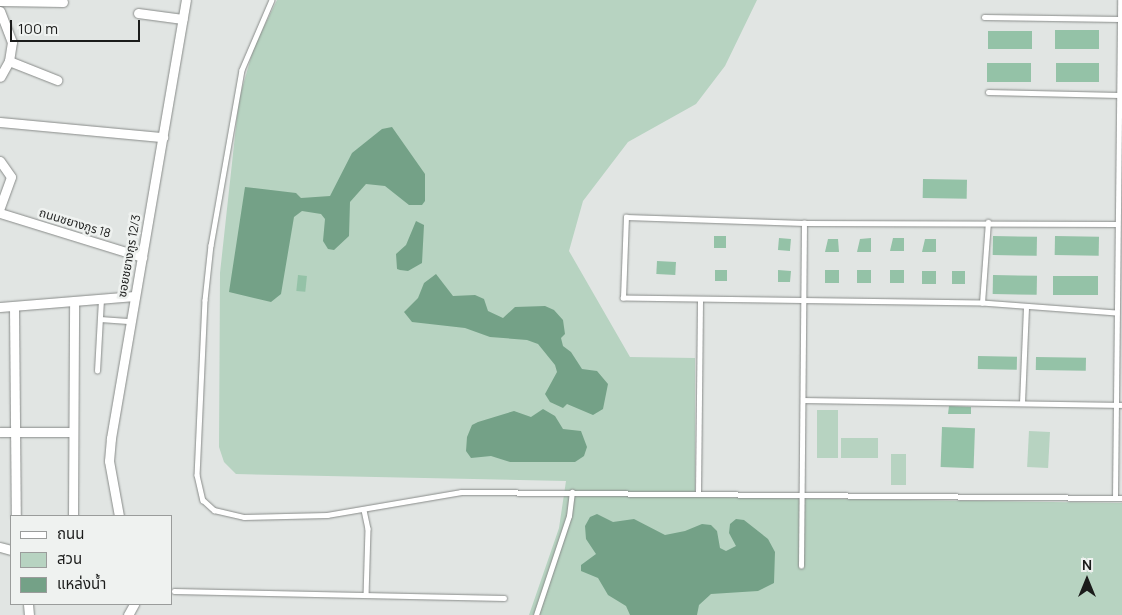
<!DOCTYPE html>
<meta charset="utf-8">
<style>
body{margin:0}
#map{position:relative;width:1122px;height:615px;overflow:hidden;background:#e1e5e3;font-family:Manrope,"Noto Sans Thai",sans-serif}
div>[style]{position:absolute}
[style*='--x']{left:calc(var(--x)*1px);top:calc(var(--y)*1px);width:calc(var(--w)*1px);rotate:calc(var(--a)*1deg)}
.green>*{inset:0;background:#b7d3c1;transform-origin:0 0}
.water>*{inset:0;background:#74a187}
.building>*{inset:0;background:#94c2a7;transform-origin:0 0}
.roads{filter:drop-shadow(0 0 1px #888b89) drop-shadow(0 0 1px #888b89)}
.lane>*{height:4.5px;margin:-2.25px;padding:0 2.25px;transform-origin:2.25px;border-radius:2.25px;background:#fff}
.street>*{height:9px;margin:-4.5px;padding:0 4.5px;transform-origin:4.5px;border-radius:4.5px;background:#fff}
span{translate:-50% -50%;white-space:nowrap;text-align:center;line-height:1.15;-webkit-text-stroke:5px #eff2f0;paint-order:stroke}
.street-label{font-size:12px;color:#1b1c1b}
.legend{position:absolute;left:10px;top:515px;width:162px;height:90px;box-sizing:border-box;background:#eff2f0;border:1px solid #9a9c9b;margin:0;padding:6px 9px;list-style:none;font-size:15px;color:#1b1c1b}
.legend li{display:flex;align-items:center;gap:10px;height:25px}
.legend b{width:25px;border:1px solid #9a9c9b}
.north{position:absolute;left:1062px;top:555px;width:50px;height:50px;-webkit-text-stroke:4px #eff2f0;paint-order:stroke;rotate:0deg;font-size:14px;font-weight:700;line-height:20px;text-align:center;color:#1b1c1b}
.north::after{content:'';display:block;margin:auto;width:18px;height:22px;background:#1b1c1b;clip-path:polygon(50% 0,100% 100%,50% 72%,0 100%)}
.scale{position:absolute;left:10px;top:20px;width:130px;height:22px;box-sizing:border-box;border:2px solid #1b1c1b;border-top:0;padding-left:6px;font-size:15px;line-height:18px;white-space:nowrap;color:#1b1c1b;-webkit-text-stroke:4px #eff2f0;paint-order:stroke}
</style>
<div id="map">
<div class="green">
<i style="clip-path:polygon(277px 0,757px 0,725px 66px,696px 104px,628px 142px,583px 201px,569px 251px,630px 357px,695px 358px,695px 497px,1122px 503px,1122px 615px,529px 615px,559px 528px,566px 481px,236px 474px,224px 462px,219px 447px,220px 273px,239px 99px,254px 47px)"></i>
<i style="left:817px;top:410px;width:21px;height:48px"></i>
<i style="left:1029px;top:431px;width:21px;height:36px;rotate:3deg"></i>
<i style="left:878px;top:438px;width:20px;height:37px;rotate:90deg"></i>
<i style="left:891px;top:454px;width:15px;height:31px"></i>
</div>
<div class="water">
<i style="clip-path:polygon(392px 127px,425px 174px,425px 201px,422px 205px,409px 205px,385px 186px,366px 184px,350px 202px,349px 236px,334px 250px,328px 249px,323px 241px,325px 219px,321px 214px,302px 211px,294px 217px,281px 294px,271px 302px,229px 292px,245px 187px,296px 193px,301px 198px,330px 196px,352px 153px,382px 129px)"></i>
<i style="clip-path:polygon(416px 221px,424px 225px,422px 263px,408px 271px,400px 270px,397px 269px,396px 254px,406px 245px)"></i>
<i style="clip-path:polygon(436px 274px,453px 296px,475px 295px,484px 299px,488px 311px,503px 318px,515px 307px,545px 306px,554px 310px,563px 320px,565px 334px,561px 338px,563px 346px,571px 352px,582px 369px,597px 371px,608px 384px,603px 409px,593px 415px,567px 404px,563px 408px,550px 402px,545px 394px,557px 372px,555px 365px,538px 344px,527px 340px,490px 337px,465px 328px,412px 322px,404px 312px,418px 298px,424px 283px)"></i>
<i style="clip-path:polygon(543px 409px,555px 416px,563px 429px,581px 431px,587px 447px,584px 456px,575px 462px,510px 462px,491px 456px,471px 458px,466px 451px,467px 437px,472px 425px,478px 422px,514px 411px,531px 417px)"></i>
<i style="clip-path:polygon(597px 514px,613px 522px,634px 519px,665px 535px,685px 531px,702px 524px,711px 525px,717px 531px,720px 548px,726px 551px,736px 546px,729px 533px,730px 524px,736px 519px,744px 520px,768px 539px,775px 552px,774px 583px,758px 591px,711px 594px,699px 605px,697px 615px,630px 615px,626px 606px,608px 595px,598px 578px,581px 571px,581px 565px,596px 554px,586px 539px,585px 526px,590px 517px)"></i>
</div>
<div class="building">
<i style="left:1055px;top:30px;width:44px;height:19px"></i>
<i style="left:988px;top:31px;width:44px;height:18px"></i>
<i style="left:987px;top:63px;width:44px;height:19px"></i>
<i style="left:1056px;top:63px;width:43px;height:19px"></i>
<i style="left:923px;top:179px;width:44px;height:19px;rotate:1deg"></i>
<i style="left:714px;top:236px;width:12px;height:12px"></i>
<i style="left:993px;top:236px;width:44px;height:19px;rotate:1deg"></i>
<i style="left:1055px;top:236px;width:44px;height:19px;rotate:1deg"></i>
<i style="left:779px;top:238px;width:12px;height:12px;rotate:5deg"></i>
<i style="clip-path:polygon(871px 238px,871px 252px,857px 252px,860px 239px)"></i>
<i style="clip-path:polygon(893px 238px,904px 238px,904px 251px,890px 251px)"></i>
<i style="clip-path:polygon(828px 239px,838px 239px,839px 252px,825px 252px)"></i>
<i style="clip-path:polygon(925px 239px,936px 239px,936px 252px,922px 252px)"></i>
<i style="left:657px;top:261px;width:19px;height:13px;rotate:3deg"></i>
<i style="left:715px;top:270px;width:12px;height:11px"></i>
<i style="clip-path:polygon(778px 270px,791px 271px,790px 282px,778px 282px)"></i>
<i style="left:825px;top:270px;width:14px;height:13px"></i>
<i style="left:857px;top:270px;width:14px;height:13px"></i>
<i style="left:890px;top:270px;width:14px;height:13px"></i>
<i style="left:922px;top:271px;width:14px;height:13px"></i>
<i style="left:952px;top:271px;width:13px;height:13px"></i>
<i style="left:298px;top:275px;width:9px;height:16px;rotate:6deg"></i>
<i style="left:993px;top:275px;width:44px;height:19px;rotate:1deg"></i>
<i style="left:1053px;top:276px;width:45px;height:19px"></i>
<i style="left:978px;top:356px;width:39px;height:13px;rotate:1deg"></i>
<i style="left:1036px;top:357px;width:50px;height:13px;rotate:1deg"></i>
<i style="clip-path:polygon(949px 406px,971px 407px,971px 414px,948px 414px)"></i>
<i style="left:942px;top:427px;width:33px;height:40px;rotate:2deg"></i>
</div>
<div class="roads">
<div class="lane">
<i style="--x:272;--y:0;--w:76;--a:113.2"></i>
<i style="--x:242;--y:70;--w:178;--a:100"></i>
<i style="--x:211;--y:245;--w:55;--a:96.2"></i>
<i style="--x:205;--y:300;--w:175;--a:92.6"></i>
<i style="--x:197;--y:475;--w:26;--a:77"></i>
<i style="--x:203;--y:500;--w:15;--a:42"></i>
<i style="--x:214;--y:510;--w:31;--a:13"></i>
<i style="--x:244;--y:517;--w:83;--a:-1.4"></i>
<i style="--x:327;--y:515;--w:136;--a:-9.7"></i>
<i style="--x:461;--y:492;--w:661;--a:0.52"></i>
<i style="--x:984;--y:17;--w:136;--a:0.8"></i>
<i style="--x:988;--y:92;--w:131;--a:1.3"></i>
<i style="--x:982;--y:303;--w:81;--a:-85.8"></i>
<i style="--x:1116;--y:313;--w:134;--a:-175.7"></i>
<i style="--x:982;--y:303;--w:359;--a:-179.2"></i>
<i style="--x:623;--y:298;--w:81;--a:-87.9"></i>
<i style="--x:626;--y:217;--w:178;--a:1.9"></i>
<i style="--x:804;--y:223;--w:313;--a:0.2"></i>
<i style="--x:100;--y:319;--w:31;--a:4"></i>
<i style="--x:97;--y:371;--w:72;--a:-86.8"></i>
<i style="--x:804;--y:400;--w:318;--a:0.9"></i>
<i style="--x:1022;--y:403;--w:95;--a:-87.6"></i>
<i style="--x:698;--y:493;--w:193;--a:-89.4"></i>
<i style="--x:1115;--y:498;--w:498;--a:-89.4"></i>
<i style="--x:364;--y:510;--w:19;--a:78"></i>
<i style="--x:368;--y:529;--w:66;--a:91.7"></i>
<i style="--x:801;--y:566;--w:343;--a:-89.5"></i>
<i style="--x:174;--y:591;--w:330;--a:1.2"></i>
<i style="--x:536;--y:615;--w:104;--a:-71.6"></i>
<i style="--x:569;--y:516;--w:24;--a:-83"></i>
</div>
<div class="street">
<i style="--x:0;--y:1;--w:63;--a:0.9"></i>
<i style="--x:0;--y:11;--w:33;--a:69"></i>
<i style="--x:12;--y:42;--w:19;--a:99"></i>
<i style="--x:9;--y:61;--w:18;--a:119"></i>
<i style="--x:138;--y:13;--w:45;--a:7.6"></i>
<i style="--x:9;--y:61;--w:52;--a:21.6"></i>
<i style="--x:0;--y:122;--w:164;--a:5.3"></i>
<i style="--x:0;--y:161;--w:19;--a:55"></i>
<i style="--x:11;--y:177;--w:33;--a:110"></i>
<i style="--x:0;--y:213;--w:149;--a:17.2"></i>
<i style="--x:0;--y:307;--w:135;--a:-4.7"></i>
<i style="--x:14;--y:307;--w:209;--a:89.5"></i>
<i style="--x:0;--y:432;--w:73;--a:0"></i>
<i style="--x:73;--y:516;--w:214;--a:-89.7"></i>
<i style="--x:119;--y:516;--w:56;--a:-100.3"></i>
<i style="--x:109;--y:461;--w:23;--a:-85"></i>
<i style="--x:111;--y:438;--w:444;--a:-80.3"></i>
<i style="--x:0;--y:547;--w:11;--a:15"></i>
<i style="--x:28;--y:604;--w:11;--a:85"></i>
<i style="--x:128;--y:615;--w:13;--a:-61"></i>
</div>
</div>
<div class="street-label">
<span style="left:75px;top:223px;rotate:17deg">ถนนชยางกูร 18</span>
<span style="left:129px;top:256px;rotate:-80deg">ซอยชยางกูร 12/3</span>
</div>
<ul class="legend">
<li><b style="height:6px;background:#fff"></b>ถนน</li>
<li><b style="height:14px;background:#b7d3c1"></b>สวน</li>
<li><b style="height:14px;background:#74a187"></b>แหล่งน้ำ</li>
</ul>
<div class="north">N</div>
<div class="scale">100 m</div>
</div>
